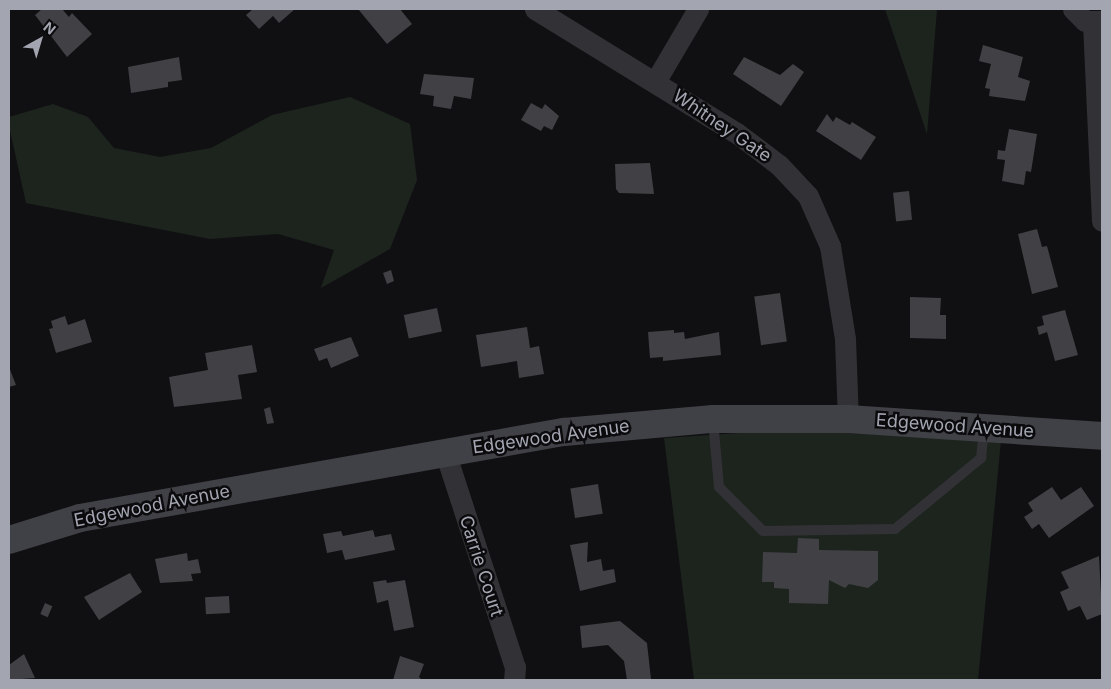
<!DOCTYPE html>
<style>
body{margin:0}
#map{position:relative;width:1111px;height:689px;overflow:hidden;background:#101012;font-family:Inter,sans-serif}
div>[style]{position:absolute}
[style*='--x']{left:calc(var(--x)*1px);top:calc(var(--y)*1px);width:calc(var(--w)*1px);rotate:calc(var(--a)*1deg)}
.green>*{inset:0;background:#1d241e}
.building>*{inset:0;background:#404045;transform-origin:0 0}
.lane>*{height:10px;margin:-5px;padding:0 5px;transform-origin:5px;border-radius:5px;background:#323236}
.street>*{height:21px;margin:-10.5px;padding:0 10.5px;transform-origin:10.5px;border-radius:10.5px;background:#323236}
.secondary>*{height:28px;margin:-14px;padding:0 14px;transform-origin:14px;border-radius:14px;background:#404146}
span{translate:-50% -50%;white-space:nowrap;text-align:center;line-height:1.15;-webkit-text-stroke:5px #0b0b0d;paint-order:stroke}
.street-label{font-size:18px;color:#a3a6b1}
.frame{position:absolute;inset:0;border:10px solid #a3a6b1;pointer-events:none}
.north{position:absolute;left:15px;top:15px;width:50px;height:50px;-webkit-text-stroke:4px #0b0b0d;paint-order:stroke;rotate:39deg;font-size:14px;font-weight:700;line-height:20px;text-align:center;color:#a3a6b1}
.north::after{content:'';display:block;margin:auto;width:18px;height:22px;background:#a3a6b1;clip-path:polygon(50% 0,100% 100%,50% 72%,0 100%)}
</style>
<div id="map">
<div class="green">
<i style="clip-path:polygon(885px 9px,937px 9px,927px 134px)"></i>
<i style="clip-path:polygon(350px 97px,410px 124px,417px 180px,390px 249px,321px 288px,334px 250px,278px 234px,210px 239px,26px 203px,9px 126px,9px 117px,53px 104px,88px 117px,114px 148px,160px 157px,211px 148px,272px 115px)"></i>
<i style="clip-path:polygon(782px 430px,1001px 440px,978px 680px,694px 680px,664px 438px)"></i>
</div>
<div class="building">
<i style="clip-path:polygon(42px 9px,62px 9px,69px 17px,72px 13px,92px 34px,67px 57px,35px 15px)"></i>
<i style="clip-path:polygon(253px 9px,295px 9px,279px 23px,273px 16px,259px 29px,246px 15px)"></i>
<i style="clip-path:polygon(358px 9px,400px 9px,412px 24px,387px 44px)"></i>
<i style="clip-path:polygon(983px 45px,1023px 57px,1018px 77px,1030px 81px,1025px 101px,989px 96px,990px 89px,985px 88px,991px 64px,979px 61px)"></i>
<i style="clip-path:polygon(179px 57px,182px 80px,168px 82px,168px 87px,131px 93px,128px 67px)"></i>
<i style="clip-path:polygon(744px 57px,780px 75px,793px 64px,804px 72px,781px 106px,733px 74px)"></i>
<i style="clip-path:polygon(424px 74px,474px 78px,471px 99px,454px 96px,451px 109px,433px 106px,434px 96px,420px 94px)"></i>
<i style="clip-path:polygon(531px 103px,542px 109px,545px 104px,559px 116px,552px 130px,544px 126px,541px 131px,521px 120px)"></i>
<i style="clip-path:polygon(827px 114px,833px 122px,836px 117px,850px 125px,852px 122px,876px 137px,861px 160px,816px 131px)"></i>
<i style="clip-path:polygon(1009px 129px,1037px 134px,1031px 172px,1026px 171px,1024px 185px,1002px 181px,1005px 160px,997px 159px,998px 150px,1005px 151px)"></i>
<i style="clip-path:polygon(650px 163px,654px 194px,619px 193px,616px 189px,615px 164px)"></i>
<i style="left:909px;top:191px;width:29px;height:16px;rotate:84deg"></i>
<i style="clip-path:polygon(1037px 229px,1042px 247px,1047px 246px,1058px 287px,1032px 294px,1018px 234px)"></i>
<i style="clip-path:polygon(391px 270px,394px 281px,387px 284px,383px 273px)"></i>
<i style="left:780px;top:293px;width:49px;height:26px;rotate:82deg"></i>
<i style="clip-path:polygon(910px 297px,941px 298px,940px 315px,946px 315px,946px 339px,910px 338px)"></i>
<i style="left:437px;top:308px;width:24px;height:34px;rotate:78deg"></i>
<i style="clip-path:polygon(1065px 310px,1078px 355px,1055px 361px,1047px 332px,1039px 335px,1037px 327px,1044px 325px,1042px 316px)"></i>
<i style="clip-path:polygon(65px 316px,68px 325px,85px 319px,92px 342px,56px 353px,49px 329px,53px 328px,51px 321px)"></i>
<i style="clip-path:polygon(527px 327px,530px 348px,539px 346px,544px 374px,519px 378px,517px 361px,481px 367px,476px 335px)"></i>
<i style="clip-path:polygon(674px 330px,674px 333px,684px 332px,685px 339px,719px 332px,721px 355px,663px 361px,663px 357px,650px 358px,648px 332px)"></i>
<i style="clip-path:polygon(351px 337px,359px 356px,331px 368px,327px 358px,319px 361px,314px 349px)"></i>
<i style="clip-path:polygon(252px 345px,257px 372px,238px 375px,242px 399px,174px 407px,169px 377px,208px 370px,205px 353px)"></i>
<i style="clip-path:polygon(9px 367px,16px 385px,9px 387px)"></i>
<i style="clip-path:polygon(270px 407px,274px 423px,267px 424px,264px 409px)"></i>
<i style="left:598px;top:484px;width:30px;height:28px;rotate:81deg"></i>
<i style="clip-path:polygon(1052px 487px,1061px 500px,1081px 487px,1094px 506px,1049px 538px,1039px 524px,1032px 529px,1024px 517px,1033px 511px,1028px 503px)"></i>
<i style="clip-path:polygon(373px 530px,375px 537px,391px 534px,395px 550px,345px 560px,342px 550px,327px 553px,323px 534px,341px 531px,343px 536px)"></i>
<i style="clip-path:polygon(798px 538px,819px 539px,819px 550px,878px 551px,878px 580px,868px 588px,849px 584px,845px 588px,829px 580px,828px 604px,789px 603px,789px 589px,774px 588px,774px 582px,762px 582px,763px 552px,797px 553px)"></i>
<i style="clip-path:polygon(588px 542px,587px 562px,601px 559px,603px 571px,614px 569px,616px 582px,580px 591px,570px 545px)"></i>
<i style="clip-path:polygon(187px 553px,188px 561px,198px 559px,201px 573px,191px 574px,193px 581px,160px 583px,155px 559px)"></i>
<i style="clip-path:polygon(1099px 556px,1102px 614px,1087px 620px,1080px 606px,1068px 611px,1060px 592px,1069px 588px,1061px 572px)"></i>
<i style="clip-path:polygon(130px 573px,142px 592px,99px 620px,84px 597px)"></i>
<i style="clip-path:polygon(386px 580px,387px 583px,405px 580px,414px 627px,394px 631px,388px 600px,377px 603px,373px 582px)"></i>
<i style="left:229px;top:596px;width:17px;height:24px;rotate:87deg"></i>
<i style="left:45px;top:603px;width:8px;height:12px;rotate:23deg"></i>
<i style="clip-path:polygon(620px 621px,647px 643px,651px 679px,627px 680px,624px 661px,608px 645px,582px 648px,580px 626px)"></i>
<i style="clip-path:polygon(24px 654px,35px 678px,9px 680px,9px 665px)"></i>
<i style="clip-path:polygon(400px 656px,424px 664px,419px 677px,422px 680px,393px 680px)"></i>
</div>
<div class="lane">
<i style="--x:713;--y:420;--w:67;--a:84.9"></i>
<i style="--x:719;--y:487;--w:62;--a:45"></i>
<i style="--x:763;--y:531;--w:132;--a:-0.9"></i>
<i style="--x:895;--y:529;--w:112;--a:-39.5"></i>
<i style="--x:981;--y:458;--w:28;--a:-84"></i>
</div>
<div class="street">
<i style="--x:535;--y:9;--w:238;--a:31.6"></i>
<i style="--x:738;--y:134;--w:51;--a:37.1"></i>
<i style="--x:779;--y:165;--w:42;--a:46.9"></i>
<i style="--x:808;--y:196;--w:55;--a:66.3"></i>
<i style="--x:830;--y:246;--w:94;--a:80.8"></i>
<i style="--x:845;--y:339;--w:80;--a:87.9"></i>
<i style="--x:1073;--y:9;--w:17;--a:45"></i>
<i style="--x:1085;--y:21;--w:17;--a:0"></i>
<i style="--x:1093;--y:23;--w:198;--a:87.4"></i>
<i style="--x:655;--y:82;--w:85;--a:-59.5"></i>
<i style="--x:445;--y:452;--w:226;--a:72"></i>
<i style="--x:515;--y:667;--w:13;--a:94"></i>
</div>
<div class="secondary">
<i style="--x:9;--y:540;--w:74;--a:-17.2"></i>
<i style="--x:80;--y:518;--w:492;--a:-10.1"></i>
<i style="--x:564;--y:432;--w:150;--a:-5"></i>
<i style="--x:713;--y:419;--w:135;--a:0"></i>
<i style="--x:848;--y:419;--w:255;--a:3.8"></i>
</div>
<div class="street-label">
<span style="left:722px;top:126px;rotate:34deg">Whitney Gate</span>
<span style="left:955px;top:426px;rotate:4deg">Edgewood Avenue</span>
<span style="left:551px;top:437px;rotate:-8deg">Edgewood Avenue</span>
<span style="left:152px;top:506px;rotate:-11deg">Edgewood Avenue</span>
<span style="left:481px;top:566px;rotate:72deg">Carrie Court</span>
</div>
<div class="frame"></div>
<div class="north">N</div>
</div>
